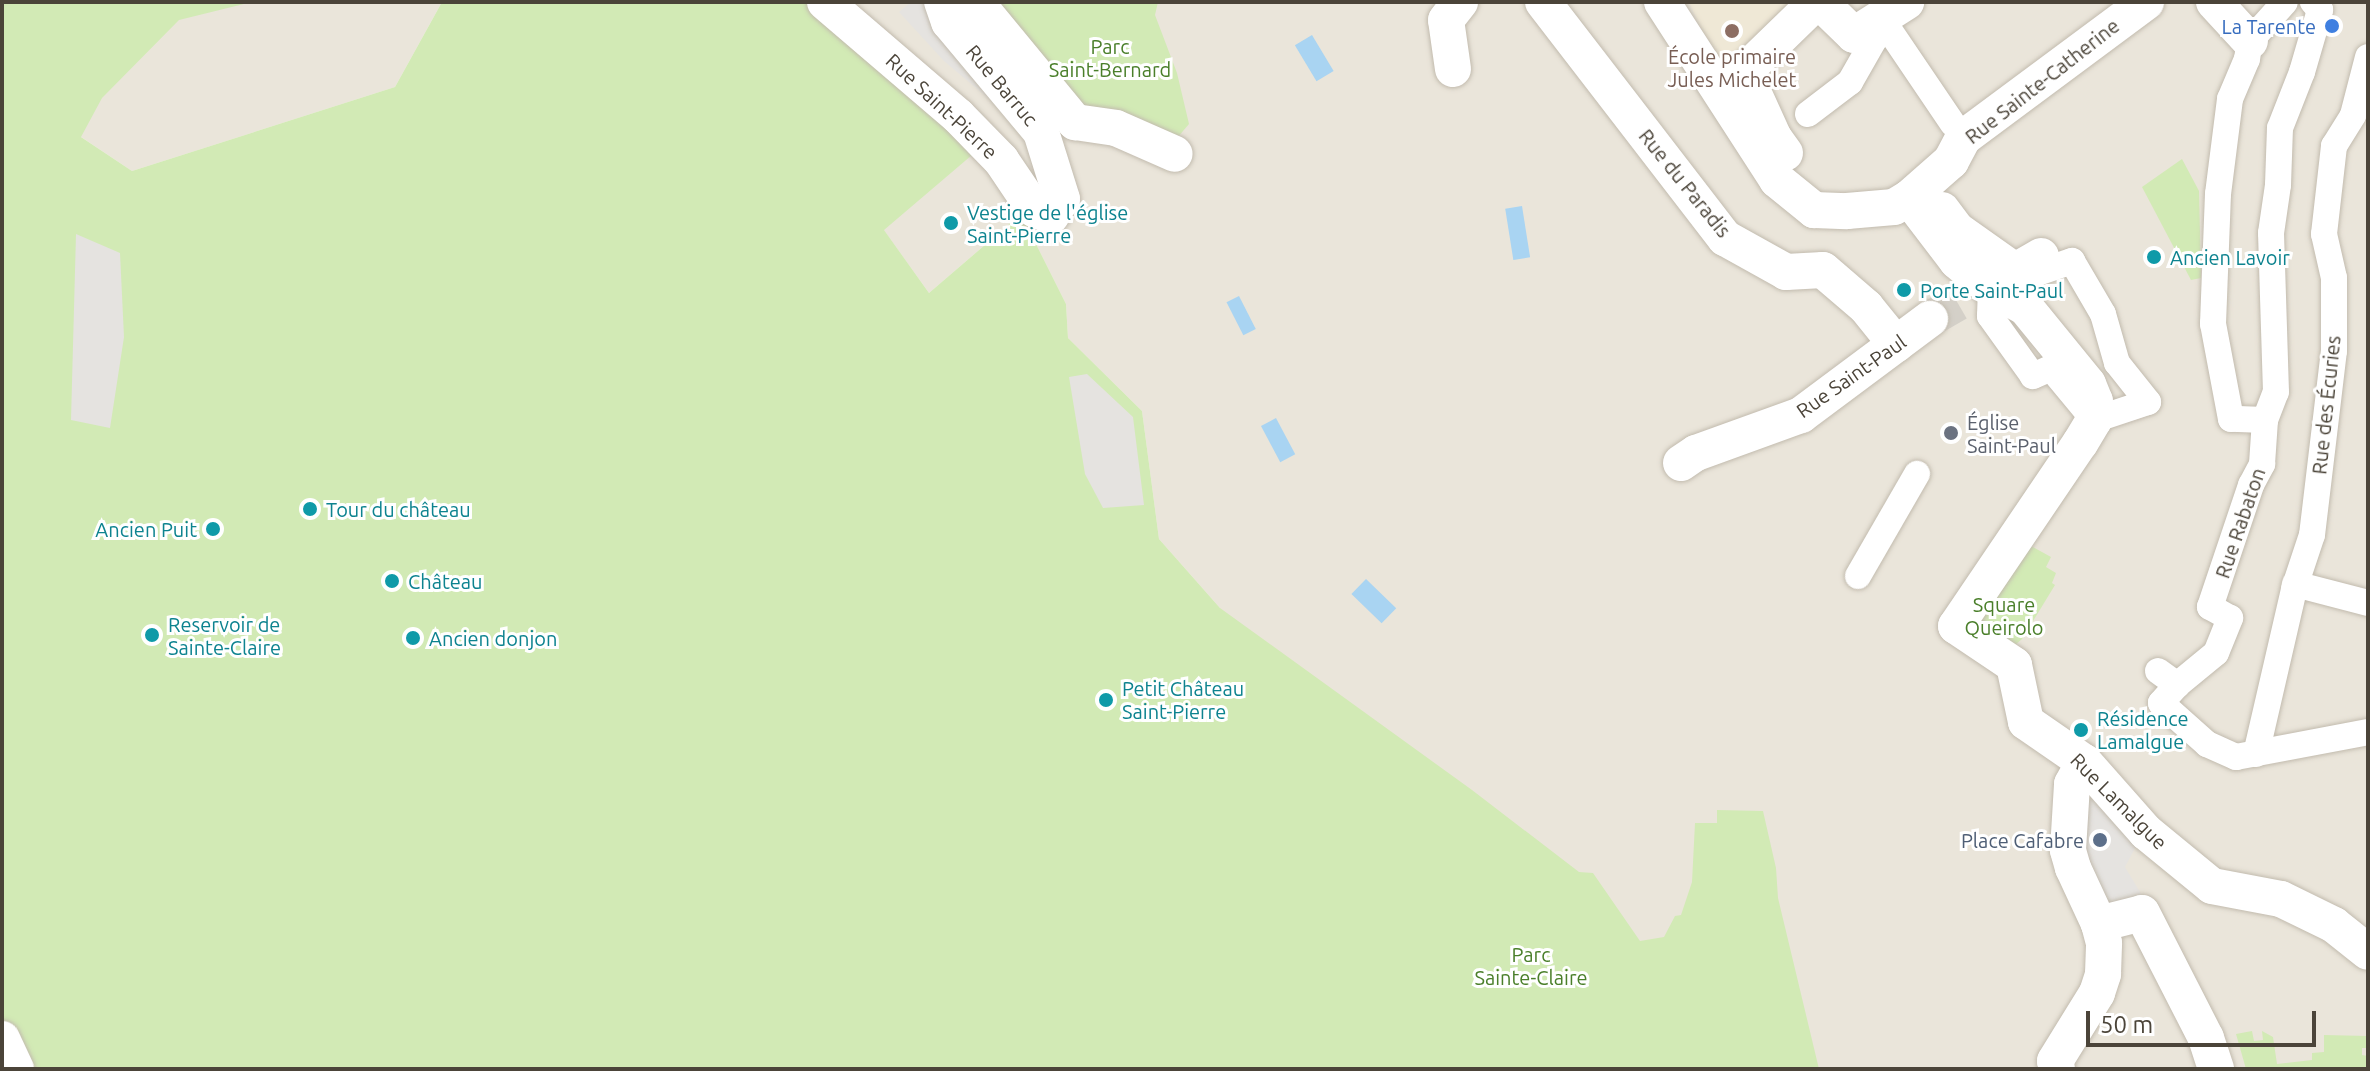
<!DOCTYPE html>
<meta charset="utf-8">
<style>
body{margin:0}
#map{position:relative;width:2370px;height:1071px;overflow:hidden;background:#f6f3ec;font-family:Ubuntu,sans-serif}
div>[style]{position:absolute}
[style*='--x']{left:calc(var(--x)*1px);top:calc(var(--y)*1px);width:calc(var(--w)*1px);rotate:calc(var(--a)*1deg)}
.residential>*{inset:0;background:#eae5da}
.education>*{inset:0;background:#efe8d6}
.green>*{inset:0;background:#d2eab5}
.parking>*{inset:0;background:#e5e3e0}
.water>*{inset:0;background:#a9d4f2;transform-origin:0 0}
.minor-tunnel>*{height:36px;margin-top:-18px;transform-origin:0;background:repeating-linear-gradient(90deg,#d4d0c8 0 36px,transparent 0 54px)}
.roads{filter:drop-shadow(0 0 2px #c2bbae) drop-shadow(0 0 2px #c2bbae)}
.pedestrian>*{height:26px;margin:-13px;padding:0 13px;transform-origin:13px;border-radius:13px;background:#fff}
.minor>*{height:36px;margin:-18px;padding:0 18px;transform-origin:18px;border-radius:18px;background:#fff}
.dots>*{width:22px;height:22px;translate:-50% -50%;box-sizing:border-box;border:4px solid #fff;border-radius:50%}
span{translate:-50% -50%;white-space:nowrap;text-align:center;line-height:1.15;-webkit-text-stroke:6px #fff;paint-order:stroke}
.shop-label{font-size:20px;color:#366cbe}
.right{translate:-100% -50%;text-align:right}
.park-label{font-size:20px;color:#4a7f2a}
.education-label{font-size:20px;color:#785e54}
.street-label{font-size:20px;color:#4b4439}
.culture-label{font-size:20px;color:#0d838f}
.left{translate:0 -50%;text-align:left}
.worship-label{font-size:20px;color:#5b616d}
.service-label{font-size:20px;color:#4e5e75}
.frame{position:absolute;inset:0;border:4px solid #4b4439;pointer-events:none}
.scale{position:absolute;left:2086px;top:1011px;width:230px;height:36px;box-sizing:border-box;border:4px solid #4b4439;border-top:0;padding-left:10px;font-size:24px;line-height:28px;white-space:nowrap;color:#4b4439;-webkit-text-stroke:6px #fff;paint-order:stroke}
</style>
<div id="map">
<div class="residential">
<i style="clip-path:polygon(2px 2px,442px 2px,395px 87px,132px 171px,2px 84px)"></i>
<i style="clip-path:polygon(811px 2px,2368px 2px,2368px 1069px,1309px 1069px,1220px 608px,1159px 539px,1142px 411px,1068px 338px,1066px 304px,1021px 214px,929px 293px,883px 229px,971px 155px)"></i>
</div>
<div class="education">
<i style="clip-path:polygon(1689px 2px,1792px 2px,1721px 70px)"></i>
</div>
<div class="green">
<i style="clip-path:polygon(6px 2px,252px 2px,179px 20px,102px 98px,81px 137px,132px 171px,395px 87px,442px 2px,811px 2px,948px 127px,972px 155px,884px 230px,929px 293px,1021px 214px,1066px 304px,1068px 338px,1142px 411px,1159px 539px,1220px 608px,1472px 790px,1579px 872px,1593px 873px,1640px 941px,1664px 937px,1675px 916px,1681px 915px,1692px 882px,1695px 823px,1717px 823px,1717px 810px,1763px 811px,1776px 868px,1778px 898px,1819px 1069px,2px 1069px,2px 5px)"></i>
<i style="clip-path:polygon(987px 2px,1158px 2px,1155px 15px,1177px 73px,1189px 124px,1171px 145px,1078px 117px)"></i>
<i style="clip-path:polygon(2182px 159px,2199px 191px,2201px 278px,2191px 280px,2142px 187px)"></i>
<i style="clip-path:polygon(2020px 540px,2051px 557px,2046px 567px,2056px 573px,2052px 583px,2055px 585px,2022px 639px,2007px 652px,1964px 628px)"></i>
<i style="clip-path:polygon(2252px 1031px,2254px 1041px,2263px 1040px,2262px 1031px,2273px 1037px,2277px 1064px,2312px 1060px,2312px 1053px,2324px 1052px,2324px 1035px,2368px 1036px,2368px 1048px,2362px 1048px,2362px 1055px,2368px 1056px,2367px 1069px,2246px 1069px,2236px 1034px)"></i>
</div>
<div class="parking">
<i style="clip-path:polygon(911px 2px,938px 2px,1026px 136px,989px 99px,944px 61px,899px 12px)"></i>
<i style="clip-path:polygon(76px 234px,120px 253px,124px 337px,110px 428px,71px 420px)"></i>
<i style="clip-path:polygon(1087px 374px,1133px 417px,1144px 505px,1103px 508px,1085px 474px,1069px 377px)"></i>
<i style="clip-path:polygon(2070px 774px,2142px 835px,2125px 867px,2143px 897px,2090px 906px)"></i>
</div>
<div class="water">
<i style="left:1312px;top:35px;width:42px;height:20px;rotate:59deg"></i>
<i style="left:1522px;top:206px;width:52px;height:17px;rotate:81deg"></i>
<i style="left:1239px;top:296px;width:37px;height:14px;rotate:63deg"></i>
<i style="left:1276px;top:418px;width:41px;height:17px;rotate:62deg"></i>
<i style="left:1366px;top:579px;width:42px;height:21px;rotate:44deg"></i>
</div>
<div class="minor-tunnel">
<i style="--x:1930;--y:319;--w:32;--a:-30"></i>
</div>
<div class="roads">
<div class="pedestrian">
<i style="--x:1890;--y:31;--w:112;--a:55.9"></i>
<i style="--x:1808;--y:114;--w:53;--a:-37.3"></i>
<i style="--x:1850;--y:82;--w:48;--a:-60.3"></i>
<i style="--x:1874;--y:40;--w:13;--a:-117"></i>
<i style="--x:2072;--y:261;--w:61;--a:59.7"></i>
<i style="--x:2103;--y:314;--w:51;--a:74.1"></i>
<i style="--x:2117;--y:363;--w:50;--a:51.5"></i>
<i style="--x:2148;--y:402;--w:57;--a:161.6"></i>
<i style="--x:2094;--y:420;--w:67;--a:-129.6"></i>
<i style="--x:2051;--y:368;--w:20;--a:156"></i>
<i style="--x:2033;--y:376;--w:74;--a:-125.6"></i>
<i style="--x:1990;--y:316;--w:27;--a:-88"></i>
<i style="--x:1991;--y:289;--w:86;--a:-19.1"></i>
<i style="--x:2265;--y:420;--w:34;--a:-178"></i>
<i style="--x:2231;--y:419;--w:97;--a:-100.7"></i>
<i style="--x:2213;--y:324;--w:130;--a:-87.8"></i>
<i style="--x:2218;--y:194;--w:96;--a:-82.8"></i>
<i style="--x:2230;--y:99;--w:43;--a:-67"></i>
<i style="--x:2247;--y:59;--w:18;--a:-81"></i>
<i style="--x:2250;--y:41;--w:52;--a:-48.1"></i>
<i style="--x:1858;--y:576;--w:118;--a:-60"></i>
<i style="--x:2295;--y:584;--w:75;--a:14.6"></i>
<i style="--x:2158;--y:671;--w:24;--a:36"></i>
<i style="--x:2177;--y:685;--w:24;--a:132"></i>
<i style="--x:2161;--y:703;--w:62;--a:41.7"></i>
<i style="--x:2207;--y:744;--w:32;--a:24"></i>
<i style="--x:2236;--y:757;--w:134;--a:-10.7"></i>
<i style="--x:2177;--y:685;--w:50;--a:-39.4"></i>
<i style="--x:2216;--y:653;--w:38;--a:-68"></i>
<i style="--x:2230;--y:618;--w:23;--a:-151"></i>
<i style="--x:2210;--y:607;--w:129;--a:-71.4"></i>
<i style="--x:2251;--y:485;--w:24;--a:-62"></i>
<i style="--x:2262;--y:464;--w:44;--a:-86.1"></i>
<i style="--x:2265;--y:420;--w:30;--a:-69"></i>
<i style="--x:2276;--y:392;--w:159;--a:-91.8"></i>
<i style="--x:2271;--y:233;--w:49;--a:-81.7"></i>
<i style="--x:2278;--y:185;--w:57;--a:-88"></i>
<i style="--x:2280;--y:128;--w:60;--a:-68.6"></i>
<i style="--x:2302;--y:72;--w:65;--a:-73.8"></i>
<i style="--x:2320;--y:10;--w:11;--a:-131"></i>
<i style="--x:2256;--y:754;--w:169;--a:-77"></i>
<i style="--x:2294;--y:589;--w:57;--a:-71.6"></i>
<i style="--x:2312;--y:535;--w:185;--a:-83.2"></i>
<i style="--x:2334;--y:351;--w:73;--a:-90"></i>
<i style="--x:2334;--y:278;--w:45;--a:-102.8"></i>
<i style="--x:2324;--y:234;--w:89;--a:-83.5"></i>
<i style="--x:2334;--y:146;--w:36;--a:-58"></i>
<i style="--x:2353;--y:115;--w:60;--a:-75.5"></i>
</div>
<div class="minor">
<i style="--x:825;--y:2;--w:175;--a:40.6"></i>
<i style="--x:958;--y:116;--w:62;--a:45.7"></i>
<i style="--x:1001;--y:160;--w:59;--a:56"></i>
<i style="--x:1034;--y:209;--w:18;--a:22"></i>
<i style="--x:1051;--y:216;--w:20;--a:-57"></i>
<i style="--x:1062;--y:199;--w:70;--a:-107.4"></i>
<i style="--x:1041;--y:132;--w:143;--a:-129.9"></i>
<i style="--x:949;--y:22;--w:21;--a:-109"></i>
<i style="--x:976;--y:2;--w:156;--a:50.5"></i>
<i style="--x:1075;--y:122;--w:41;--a:8.3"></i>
<i style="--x:1116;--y:128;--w:64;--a:23.8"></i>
<i style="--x:1543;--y:2;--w:298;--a:52.4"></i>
<i style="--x:1725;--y:238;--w:70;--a:29.1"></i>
<i style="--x:1786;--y:272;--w:37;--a:-3"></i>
<i style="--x:1823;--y:270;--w:57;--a:40.7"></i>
<i style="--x:1866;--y:307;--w:48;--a:51"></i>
<i style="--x:1662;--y:2;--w:212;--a:57.1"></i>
<i style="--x:1777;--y:180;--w:48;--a:39"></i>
<i style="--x:1814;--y:210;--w:33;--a:2"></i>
<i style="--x:1847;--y:211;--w:47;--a:-4.9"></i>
<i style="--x:1894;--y:207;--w:17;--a:-31"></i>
<i style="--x:1909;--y:198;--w:56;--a:-41.4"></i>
<i style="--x:1951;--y:161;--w:26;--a:-62"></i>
<i style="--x:1963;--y:138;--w:228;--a:-36.6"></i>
<i style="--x:1820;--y:2;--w:47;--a:44.1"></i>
<i style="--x:1854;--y:35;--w:62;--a:-32.4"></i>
<i style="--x:2214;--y:2;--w:53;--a:47.3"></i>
<i style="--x:1453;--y:69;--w:49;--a:-98.1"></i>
<i style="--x:1446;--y:20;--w:23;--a:-52"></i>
<i style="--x:1785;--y:153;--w:19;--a:-126"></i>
<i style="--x:1774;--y:138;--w:72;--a:-114.4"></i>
<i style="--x:1744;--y:72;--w:100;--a:-44.2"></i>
<i style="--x:1909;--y:198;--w:79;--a:52.7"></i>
<i style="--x:1957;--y:261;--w:44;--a:39.5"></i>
<i style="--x:1991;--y:289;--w:40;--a:28"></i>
<i style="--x:2026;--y:308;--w:98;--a:50.8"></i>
<i style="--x:2088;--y:384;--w:18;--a:68"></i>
<i style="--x:2095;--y:401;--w:19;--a:93"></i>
<i style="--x:2094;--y:420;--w:27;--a:121"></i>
<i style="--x:2080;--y:443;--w:221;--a:124.1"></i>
<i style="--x:1956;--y:626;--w:70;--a:33.9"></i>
<i style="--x:2014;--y:665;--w:58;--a:78.1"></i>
<i style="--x:2026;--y:722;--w:70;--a:34.6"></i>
<i style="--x:2084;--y:762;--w:94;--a:48.5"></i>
<i style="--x:2146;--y:832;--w:85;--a:39.3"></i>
<i style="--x:2212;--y:886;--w:70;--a:10.7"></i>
<i style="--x:2281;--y:899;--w:59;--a:26.1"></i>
<i style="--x:2334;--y:925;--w:43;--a:38.5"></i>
<i style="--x:1942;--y:210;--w:25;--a:53"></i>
<i style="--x:1957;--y:230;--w:71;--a:35.3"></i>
<i style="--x:2015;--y:271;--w:30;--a:-30"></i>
<i style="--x:1681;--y:463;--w:18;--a:-34"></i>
<i style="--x:1696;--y:453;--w:112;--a:-19.9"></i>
<i style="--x:1801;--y:415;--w:161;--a:-36.7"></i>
<i style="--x:2099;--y:924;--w:44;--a:-14.3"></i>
<i style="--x:2142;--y:913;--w:140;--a:62.9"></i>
<i style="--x:2206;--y:1038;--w:33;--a:72"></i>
<i style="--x:2;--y:1039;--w:33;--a:65"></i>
<i style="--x:2057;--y:1069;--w:8;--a:-104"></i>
<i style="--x:2055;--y:1061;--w:80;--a:-58.3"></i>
<i style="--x:2097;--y:993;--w:20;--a:-72"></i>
<i style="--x:2103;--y:974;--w:31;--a:-88"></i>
<i style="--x:2104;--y:943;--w:20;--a:-105"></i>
<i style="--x:2099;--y:924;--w:62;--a:-114.9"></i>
<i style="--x:2073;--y:868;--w:19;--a:-106"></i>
<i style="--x:2068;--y:850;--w:66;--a:-86.5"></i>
<i style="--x:2072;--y:784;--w:25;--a:-61"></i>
</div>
</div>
<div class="dots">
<i style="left:2332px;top:26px;background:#3f7fe0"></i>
<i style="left:1732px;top:31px;background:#8d6e63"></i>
<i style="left:951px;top:223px;background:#0f9aa8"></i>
<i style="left:2154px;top:257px;background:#0f9aa8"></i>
<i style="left:1904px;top:290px;background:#0f9aa8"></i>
<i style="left:1951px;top:433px;background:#6b7280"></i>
<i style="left:310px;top:509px;background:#0f9aa8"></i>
<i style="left:213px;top:529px;background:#0f9aa8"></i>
<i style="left:392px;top:581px;background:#0f9aa8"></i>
<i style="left:152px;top:635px;background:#0f9aa8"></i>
<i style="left:413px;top:638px;background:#0f9aa8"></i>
<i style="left:1106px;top:700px;background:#0f9aa8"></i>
<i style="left:2081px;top:730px;background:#0f9aa8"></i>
<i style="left:2100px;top:840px;background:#5c6f8a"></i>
</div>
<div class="shop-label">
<span class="right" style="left:2316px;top:26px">La Tarente</span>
</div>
<div class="park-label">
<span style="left:1110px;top:58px">Parc<br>Saint-Bernard</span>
<span style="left:2004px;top:616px">Square<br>Queirolo</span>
<span style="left:1531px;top:966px">Parc<br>Sainte-Claire</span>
</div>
<div class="education-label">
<span style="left:1732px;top:68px">École primaire<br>Jules Michelet</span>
</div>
<div class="street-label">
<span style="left:2042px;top:81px;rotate:-38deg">Rue Sainte-Catherine</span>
<span style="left:1002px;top:85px;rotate:50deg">Rue Barruc</span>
<span style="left:942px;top:106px;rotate:43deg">Rue Saint-Pierre</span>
<span style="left:1685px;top:183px;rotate:51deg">Rue du Paradis</span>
<span style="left:1851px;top:376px;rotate:-35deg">Rue Saint-Paul</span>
<span style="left:2326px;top:405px;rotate:-84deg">Rue des Écuries</span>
<span style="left:2240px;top:523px;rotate:-71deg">Rue Rabaton</span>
<span style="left:2119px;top:801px;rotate:45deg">Rue Lamalgue</span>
</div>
<div class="culture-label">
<span class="left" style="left:967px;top:224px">Vestige de l'église<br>Saint-Pierre</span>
<span class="left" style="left:2170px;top:257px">Ancien Lavoir</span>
<span class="left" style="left:1920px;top:290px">Porte Saint-Paul</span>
<span class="left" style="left:326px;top:509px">Tour du château</span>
<span class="right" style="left:197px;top:529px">Ancien Puit</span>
<span class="left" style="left:408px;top:581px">Château</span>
<span class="left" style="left:168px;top:636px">Reservoir de<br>Sainte-Claire</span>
<span class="left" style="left:429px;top:638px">Ancien donjon</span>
<span class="left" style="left:1122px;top:700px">Petit Château<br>Saint-Pierre</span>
<span class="left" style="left:2097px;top:730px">Résidence<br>Lamalgue</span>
</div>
<div class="worship-label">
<span class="left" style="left:1967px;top:434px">Église<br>Saint-Paul</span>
</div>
<div class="service-label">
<span class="right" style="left:2084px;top:840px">Place Cafabre</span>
</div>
<div class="frame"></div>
<div class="scale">50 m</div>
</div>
